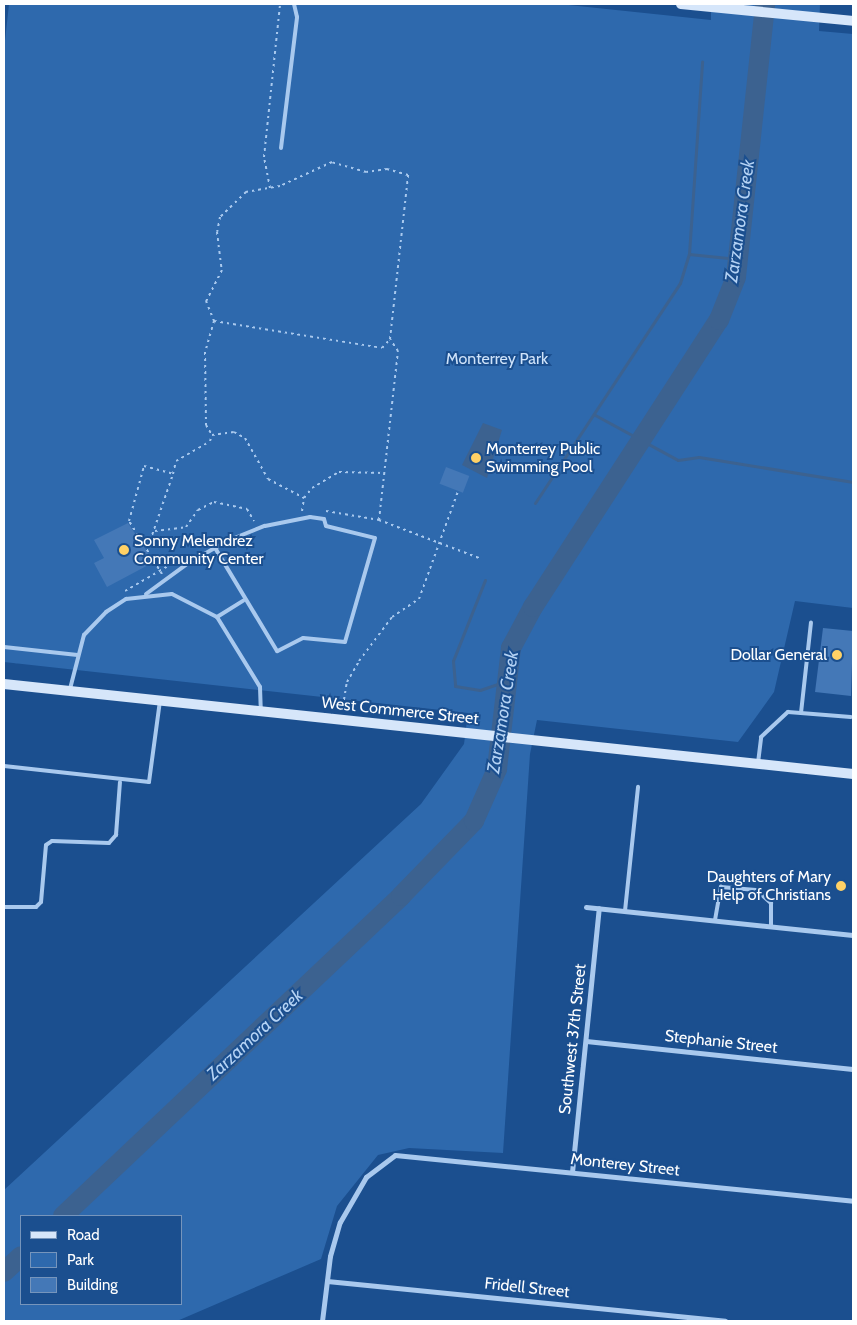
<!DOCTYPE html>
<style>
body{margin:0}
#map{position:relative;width:857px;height:1325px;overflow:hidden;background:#1b4f8f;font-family:Cabin,sans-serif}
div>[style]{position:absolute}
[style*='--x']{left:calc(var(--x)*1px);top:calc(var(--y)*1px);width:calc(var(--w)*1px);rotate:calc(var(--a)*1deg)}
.green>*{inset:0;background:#2e69ad}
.water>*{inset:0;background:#3c6290}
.stream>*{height:3px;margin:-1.5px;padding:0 1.5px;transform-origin:1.5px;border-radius:1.5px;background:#3c6290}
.river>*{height:20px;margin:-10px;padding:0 10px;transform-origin:10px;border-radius:10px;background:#3c6290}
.building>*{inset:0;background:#4478b7;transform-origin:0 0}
.path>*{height:2px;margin-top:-1px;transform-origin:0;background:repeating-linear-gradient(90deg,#a9c9ee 0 2.5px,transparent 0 6.5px)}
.lane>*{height:4px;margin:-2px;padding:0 2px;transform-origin:2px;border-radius:2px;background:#a9c9ee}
.street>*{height:5px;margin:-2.5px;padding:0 2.5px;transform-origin:2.5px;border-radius:2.5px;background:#a9c9ee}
.secondary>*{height:10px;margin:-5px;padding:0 5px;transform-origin:5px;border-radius:5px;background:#d6e6fa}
.dots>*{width:14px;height:14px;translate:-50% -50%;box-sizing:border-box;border:2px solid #1b4f8f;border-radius:50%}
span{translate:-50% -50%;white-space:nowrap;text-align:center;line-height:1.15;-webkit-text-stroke:4px #1b4f8f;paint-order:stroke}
.park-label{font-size:16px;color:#cfe3fa}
.poi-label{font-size:16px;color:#fff}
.left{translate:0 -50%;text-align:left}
.right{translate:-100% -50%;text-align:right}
.street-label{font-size:16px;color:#fff}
.water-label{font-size:18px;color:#b5d3f5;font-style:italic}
.frame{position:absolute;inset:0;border:5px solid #fff;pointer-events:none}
.legend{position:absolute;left:20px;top:1215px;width:162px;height:90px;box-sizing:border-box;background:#1b4f8f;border:1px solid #7695bc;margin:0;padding:6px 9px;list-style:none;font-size:15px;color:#fff}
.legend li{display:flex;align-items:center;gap:10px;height:25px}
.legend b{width:25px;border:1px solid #7695bc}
</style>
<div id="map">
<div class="green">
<i style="clip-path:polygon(evenodd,9px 4px,559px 4px,711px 20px,711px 4px,820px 4px,819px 31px,853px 34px,853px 608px,795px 601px,774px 692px,738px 742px,537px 720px,530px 754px,503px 1153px,409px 1148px,378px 1155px,337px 1206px,321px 1259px,177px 1321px,4px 1321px,4px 1190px,421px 804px,464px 744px,468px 713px,4px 662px,4px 50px,9px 4px,21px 1216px,181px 1216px,181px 1304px,21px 1304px,21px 1216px)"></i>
</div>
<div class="water">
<i style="clip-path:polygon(483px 423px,502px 430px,487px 478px,462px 465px)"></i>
</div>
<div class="stream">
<i style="--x:689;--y:254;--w:49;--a:5.8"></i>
<i style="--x:595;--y:415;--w:94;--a:28.5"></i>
<i style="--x:678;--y:460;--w:21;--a:-8"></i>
<i style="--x:699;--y:457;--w:156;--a:9.2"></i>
<i style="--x:535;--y:503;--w:263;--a:-56.6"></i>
<i style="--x:680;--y:283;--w:30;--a:-73"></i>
<i style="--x:689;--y:254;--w:193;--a:-86.1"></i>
<i style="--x:485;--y:580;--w:87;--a:111.6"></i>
<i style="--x:453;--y:661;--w:25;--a:85"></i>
<i style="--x:455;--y:686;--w:25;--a:9"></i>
<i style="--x:480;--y:690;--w:28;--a:-19"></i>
</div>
<div class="river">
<i style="--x:63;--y:1216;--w:465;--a:-43.4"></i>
<i style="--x:401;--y:896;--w:105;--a:-45.8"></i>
<i style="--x:474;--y:821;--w:57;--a:-66.1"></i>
<i style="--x:497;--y:769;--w:122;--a:-83.4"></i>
<i style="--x:511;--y:648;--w:47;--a:-61.8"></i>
<i style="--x:533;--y:607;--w:342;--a:-57.1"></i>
<i style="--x:719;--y:320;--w:46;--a:-68.4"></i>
<i style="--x:736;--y:277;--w:275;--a:-83.9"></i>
<i style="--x:4;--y:1272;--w:23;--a:-43"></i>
</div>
<div class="building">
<i style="left:446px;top:467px;width:25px;height:18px;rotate:21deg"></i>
<i style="clip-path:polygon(128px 523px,154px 562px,107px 587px,94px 563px,104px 558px,94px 540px)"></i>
<i style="clip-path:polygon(823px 628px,853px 631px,851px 696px,815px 692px)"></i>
</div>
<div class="path">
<i style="--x:270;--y:188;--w:32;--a:-101"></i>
<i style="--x:264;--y:157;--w:154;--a:-84"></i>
<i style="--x:214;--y:321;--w:170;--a:9.1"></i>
<i style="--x:382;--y:348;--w:12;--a:-48"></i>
<i style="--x:390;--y:339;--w:165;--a:-83.7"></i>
<i style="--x:408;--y:175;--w:22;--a:-164"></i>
<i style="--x:387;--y:169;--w:21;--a:172"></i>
<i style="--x:366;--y:172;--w:35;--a:-164"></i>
<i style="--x:332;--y:162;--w:57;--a:155.2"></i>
<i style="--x:280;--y:186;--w:35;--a:170"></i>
<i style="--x:246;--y:192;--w:36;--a:136"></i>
<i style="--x:220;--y:217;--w:15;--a:101"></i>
<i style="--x:217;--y:232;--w:38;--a:83"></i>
<i style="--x:222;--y:270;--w:35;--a:117"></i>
<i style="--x:206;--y:301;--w:22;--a:68"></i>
<i style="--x:214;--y:321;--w:32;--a:106"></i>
<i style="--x:205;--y:352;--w:73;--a:89.2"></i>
<i style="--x:206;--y:425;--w:12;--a:59"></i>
<i style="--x:212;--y:435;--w:22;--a:-8"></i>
<i style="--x:234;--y:432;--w:13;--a:29"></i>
<i style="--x:245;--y:438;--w:47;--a:60.7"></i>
<i style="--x:268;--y:479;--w:41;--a:27.8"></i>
<i style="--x:302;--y:511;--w:13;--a:-81"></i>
<i style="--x:304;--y:498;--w:13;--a:-51"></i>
<i style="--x:312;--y:488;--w:31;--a:-31"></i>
<i style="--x:339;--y:472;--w:45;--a:1.3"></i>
<i style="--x:326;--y:511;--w:54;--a:9.6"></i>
<i style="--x:379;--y:520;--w:107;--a:20.8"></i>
<i style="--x:379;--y:520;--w:170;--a:-83.6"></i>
<i style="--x:398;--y:351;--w:14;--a:-124"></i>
<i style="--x:155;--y:531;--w:31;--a:-7"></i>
<i style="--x:186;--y:527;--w:21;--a:-55"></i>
<i style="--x:198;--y:510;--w:18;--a:-27"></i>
<i style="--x:214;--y:502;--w:34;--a:12"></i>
<i style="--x:247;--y:509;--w:14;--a:60"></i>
<i style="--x:148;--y:547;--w:77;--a:-71.1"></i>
<i style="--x:162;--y:574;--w:62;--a:-121.9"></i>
<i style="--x:129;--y:521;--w:57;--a:-74.7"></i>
<i style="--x:144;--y:466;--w:30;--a:15"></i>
<i style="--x:173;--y:474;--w:13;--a:-77"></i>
<i style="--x:176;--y:461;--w:39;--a:-30"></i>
<i style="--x:210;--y:441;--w:6;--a:-72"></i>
<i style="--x:125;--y:591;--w:58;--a:-30.1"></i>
<i style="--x:343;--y:706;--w:24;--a:-81"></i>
<i style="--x:347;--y:682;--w:24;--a:-60"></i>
<i style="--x:359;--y:661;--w:55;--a:-53.1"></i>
<i style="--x:392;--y:617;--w:32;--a:-34"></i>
<i style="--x:419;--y:599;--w:115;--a:-70.1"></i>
</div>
<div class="lane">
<i style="--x:281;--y:148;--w:132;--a:-83"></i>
<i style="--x:297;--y:17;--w:13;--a:-103"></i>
<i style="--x:146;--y:594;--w:51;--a:-36.2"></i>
<i style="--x:187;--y:564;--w:32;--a:-30"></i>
<i style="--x:215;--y:548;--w:19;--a:-28"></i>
<i style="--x:232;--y:539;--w:35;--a:-22"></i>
<i style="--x:265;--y:526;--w:46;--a:-11.3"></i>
<i style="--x:310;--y:517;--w:14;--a:8"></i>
<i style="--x:324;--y:519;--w:7;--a:74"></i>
<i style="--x:326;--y:526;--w:50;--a:13.8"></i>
<i style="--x:375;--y:538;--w:108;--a:106.1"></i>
<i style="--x:345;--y:642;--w:42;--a:-174.6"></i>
<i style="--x:303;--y:638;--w:29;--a:153"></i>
<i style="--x:277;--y:651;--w:120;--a:-121"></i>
<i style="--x:217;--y:617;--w:31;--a:-32"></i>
<i style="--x:4;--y:647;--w:74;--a:6.2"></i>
<i style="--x:70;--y:689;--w:56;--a:-75.5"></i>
<i style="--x:84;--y:635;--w:32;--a:-46"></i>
<i style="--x:106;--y:612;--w:24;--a:-33"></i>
<i style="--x:126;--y:599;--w:46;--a:-6.2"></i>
<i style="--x:172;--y:594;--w:51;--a:27.1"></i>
<i style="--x:217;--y:617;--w:82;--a:58.4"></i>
<i style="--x:260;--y:687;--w:24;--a:88"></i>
<i style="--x:801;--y:713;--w:91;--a:-83.7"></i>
<i style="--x:758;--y:763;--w:26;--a:-83"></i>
<i style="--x:761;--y:737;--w:37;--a:-43"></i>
<i style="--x:788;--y:712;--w:63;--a:4.5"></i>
<i style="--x:4;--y:766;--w:146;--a:6.3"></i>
<i style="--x:149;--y:782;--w:82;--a:-82.3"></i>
<i style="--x:4;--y:907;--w:32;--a:0"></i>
<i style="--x:36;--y:907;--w:7;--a:-45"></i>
<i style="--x:41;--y:902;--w:57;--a:-85"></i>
<i style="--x:46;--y:845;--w:7;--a:-34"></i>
<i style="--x:52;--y:841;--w:57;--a:2"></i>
<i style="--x:109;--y:843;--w:11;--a:-49"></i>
<i style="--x:116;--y:835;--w:53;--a:-85.7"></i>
<i style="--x:625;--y:911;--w:125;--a:-84"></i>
<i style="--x:715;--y:920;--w:34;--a:-80"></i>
<i style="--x:721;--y:887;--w:35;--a:5"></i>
<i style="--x:756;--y:890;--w:20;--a:41"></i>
<i style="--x:771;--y:903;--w:23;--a:90"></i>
</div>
<div class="street">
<i style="--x:586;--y:907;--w:268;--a:6"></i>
<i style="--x:586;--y:1041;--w:268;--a:6"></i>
<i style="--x:572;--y:1172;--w:265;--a:-84.2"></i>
<i style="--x:327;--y:1281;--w:400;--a:5.7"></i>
<i style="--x:322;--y:1321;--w:65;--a:-83"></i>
<i style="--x:330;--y:1256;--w:35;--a:-74"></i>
<i style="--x:340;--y:1222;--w:52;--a:-60"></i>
<i style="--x:366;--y:1177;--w:36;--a:-37"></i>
<i style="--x:395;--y:1155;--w:460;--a:5.7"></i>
</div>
<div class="secondary">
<i style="--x:681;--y:4;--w:173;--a:5.6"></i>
<i style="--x:4;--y:684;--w:854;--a:6.05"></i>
</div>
<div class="dots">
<i style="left:476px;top:458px;background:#ffd166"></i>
<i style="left:124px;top:550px;background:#ffd166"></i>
<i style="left:837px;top:655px;background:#ffd166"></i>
<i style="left:841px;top:886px;background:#ffd166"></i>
</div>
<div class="park-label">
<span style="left:497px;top:359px">Monterrey Park</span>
</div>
<div class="poi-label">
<span class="left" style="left:486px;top:458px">Monterrey Public<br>Swimming Pool</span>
<span class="left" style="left:134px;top:550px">Sonny Melendrez<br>Community Center</span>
<span class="right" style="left:827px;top:655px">Dollar General</span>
<span class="right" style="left:831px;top:886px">Daughters of Mary<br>Help of Christians</span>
</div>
<div class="street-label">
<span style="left:400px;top:711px;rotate:6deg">West Commerce Street</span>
<span style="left:573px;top:1039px;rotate:-84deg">Southwest 37th Street</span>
<span style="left:721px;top:1042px;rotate:6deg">Stephanie Street</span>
<span style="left:625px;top:1165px;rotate:6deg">Monterey Street</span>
<span style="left:527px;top:1288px;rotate:6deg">Fridell Street</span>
</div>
<div class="water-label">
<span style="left:740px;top:221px;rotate:-82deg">Zarzamora Creek</span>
<span style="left:503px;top:712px;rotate:-81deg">Zarzamora Creek</span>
<span style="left:255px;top:1035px;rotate:-43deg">Zarzamora Creek</span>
</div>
<div class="frame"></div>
<ul class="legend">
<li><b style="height:6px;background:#d6e6fa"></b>Road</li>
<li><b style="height:14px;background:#2e69ad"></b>Park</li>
<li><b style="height:14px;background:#4478b7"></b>Building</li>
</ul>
</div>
